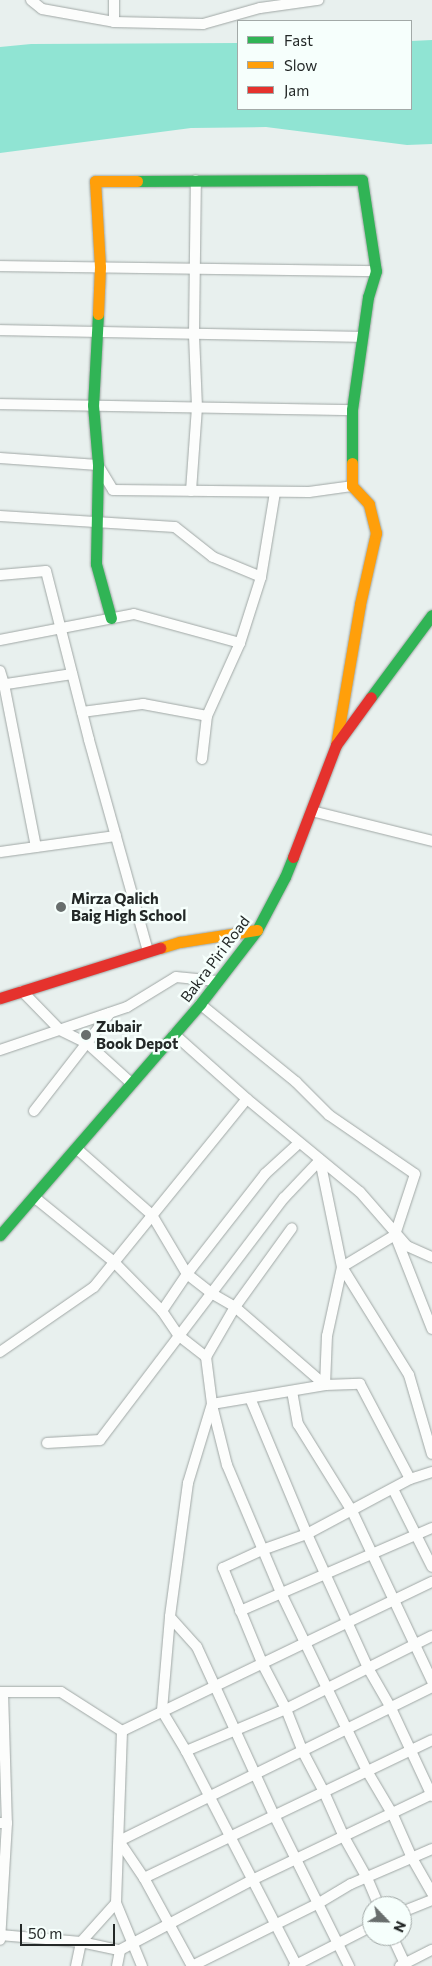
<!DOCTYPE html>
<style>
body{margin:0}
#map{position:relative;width:432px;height:1966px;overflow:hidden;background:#e8f0ee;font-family:Commissioner,sans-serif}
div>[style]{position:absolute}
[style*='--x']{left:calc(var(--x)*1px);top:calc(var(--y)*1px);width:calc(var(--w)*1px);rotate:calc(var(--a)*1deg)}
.water>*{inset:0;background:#90e4d3}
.roads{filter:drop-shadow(0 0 1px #a0a7a5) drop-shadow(0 0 1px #a0a7a5)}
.street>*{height:10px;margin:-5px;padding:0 5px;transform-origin:5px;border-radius:5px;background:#fcfdfc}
.fast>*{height:11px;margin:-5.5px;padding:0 5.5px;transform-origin:5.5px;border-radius:5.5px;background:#30b455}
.slow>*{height:11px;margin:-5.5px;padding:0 5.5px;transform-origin:5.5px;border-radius:5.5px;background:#ff9f0a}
.jam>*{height:11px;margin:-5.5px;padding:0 5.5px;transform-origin:5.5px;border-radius:5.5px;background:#e5322d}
.dots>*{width:14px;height:14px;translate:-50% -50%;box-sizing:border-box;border:2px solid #f6fffc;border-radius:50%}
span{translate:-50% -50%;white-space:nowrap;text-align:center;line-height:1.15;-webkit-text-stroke:5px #f6fffc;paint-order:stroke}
.poi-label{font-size:15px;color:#232827;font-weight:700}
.left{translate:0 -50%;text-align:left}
.street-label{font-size:15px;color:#232827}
.legend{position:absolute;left:237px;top:20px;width:175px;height:90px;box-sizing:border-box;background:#f6fffc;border:1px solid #a2a9a7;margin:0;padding:6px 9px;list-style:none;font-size:15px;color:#232827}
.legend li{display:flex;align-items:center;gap:10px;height:25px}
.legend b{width:25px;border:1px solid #a2a9a7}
.north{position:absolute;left:362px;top:1896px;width:50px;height:50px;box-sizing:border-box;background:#f6fffc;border:1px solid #a2a9a7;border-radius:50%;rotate:114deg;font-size:14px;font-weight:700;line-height:20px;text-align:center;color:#232827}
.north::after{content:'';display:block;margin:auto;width:18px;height:22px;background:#686e6d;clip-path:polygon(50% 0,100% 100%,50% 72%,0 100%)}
.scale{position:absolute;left:20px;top:1924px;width:95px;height:22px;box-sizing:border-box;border:2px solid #232827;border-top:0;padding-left:6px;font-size:15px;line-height:18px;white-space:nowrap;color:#232827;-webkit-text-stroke:4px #f6fffc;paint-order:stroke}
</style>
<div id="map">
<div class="water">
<i style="clip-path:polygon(432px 40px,432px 144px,407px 145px,266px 127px,191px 128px,0 153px,0 47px,31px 44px,238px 43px,238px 109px,411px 109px,411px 41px)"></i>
</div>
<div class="roads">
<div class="street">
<i style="--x:31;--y:0;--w:14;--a:39"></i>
<i style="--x:42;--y:9;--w:73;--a:10.2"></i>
<i style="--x:114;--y:22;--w:89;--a:1.3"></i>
<i style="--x:203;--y:24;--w:59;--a:-15.7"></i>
<i style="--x:260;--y:8;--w:59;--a:-7.9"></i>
<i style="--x:114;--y:0;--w:22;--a:90"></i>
<i style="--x:0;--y:266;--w:376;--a:0.8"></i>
<i style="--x:0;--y:330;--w:362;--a:1.1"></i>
<i style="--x:0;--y:404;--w:352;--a:1"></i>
<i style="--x:0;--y:458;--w:98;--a:4.1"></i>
<i style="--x:98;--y:465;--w:29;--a:59"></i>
<i style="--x:113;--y:490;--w:196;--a:0.6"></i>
<i style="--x:309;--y:492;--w:43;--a:-7.9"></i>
<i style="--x:191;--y:491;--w:84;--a:-85.9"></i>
<i style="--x:197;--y:407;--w:72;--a:-92.4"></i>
<i style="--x:194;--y:335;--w:155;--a:-89.3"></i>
<i style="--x:0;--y:516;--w:175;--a:3.6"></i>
<i style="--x:175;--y:527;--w:48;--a:38.3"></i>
<i style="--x:213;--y:557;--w:52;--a:22.6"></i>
<i style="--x:0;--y:575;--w:46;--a:-5"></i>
<i style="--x:46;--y:571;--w:174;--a:75.7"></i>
<i style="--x:89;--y:740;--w:220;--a:74.4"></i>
<i style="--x:0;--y:640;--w:136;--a:-11"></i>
<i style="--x:134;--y:614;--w:110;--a:15.3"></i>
<i style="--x:0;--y:671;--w:14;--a:73"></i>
<i style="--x:4;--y:684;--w:166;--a:78.9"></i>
<i style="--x:0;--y:685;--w:73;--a:-8.7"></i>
<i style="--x:82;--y:712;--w:62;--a:-7.5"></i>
<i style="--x:143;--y:704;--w:65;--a:10.6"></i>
<i style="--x:202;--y:759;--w:43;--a:-83.4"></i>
<i style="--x:207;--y:716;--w:80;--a:-65.7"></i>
<i style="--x:240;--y:643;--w:69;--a:-72.3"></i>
<i style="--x:261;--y:577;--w:86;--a:-80.6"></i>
<i style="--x:312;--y:811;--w:124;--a:14"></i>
<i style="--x:0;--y:852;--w:117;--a:-7.9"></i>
<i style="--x:22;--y:991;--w:54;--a:45.7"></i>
<i style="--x:60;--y:1030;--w:30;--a:26"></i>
<i style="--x:87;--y:1043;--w:58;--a:42.2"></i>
<i style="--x:200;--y:1004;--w:124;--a:39.1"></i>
<i style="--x:296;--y:1082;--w:47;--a:45"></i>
<i style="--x:329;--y:1115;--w:104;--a:34.5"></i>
<i style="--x:415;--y:1174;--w:64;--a:108.2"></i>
<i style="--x:395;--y:1235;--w:101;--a:68.5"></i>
<i style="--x:174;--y:1034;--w:98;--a:41.7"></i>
<i style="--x:247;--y:1099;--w:146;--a:39.5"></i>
<i style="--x:360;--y:1192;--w:72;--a:49"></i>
<i style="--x:407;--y:1246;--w:27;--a:24"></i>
<i style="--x:0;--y:1050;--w:134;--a:-18.7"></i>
<i style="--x:127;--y:1007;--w:57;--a:-31.5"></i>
<i style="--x:176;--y:977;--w:41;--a:5.6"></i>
<i style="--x:34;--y:1111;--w:124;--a:-52.2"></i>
<i style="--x:76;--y:1148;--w:101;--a:41.4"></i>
<i style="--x:152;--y:1215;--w:69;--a:59.3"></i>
<i style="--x:187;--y:1274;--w:31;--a:38"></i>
<i style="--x:211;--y:1293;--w:28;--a:30"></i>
<i style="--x:235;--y:1307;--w:119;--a:40.9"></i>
<i style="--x:320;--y:1160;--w:109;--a:78.4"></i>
<i style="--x:342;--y:1267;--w:127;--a:58.2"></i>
<i style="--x:409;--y:1375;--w:82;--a:73.8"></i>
<i style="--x:34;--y:1197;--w:103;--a:39.1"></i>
<i style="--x:114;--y:1262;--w:69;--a:45.6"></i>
<i style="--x:162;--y:1311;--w:29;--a:56"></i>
<i style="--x:178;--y:1335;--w:36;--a:38"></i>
<i style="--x:206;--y:1357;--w:47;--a:82.7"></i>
<i style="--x:212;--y:1404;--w:115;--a:-9.5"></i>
<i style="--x:325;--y:1385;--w:35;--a:-2"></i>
<i style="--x:360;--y:1384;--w:107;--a:62.2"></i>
<i style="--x:162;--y:1311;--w:45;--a:-56"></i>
<i style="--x:187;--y:1274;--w:127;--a:-52"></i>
<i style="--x:265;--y:1174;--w:46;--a:-42.4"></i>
<i style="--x:0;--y:1352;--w:114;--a:-34.7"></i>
<i style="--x:94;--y:1287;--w:242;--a:-50.9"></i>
<i style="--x:206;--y:1357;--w:58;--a:-59.9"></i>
<i style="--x:235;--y:1307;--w:97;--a:-54.2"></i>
<i style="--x:325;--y:1385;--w:49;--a:-87.7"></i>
<i style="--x:327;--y:1336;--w:71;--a:-77.7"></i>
<i style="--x:342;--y:1267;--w:62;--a:-31.1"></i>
<i style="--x:292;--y:1391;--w:34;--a:80"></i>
<i style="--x:298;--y:1424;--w:102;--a:58.2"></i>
<i style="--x:352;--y:1511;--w:188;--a:64.8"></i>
<i style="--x:250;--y:1398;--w:147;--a:67.3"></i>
<i style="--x:307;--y:1534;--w:147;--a:65.5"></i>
<i style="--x:368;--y:1668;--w:46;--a:60.1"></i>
<i style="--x:391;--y:1708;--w:97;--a:65"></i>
<i style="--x:212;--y:1404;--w:83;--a:106.9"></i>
<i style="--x:188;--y:1483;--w:135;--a:97.7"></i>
<i style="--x:170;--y:1617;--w:94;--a:94.9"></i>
<i style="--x:162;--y:1711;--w:47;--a:59"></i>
<i style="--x:186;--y:1751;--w:242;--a:62.7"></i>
<i style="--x:212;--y:1405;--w:62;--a:76"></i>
<i style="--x:227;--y:1465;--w:139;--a:67.1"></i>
<i style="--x:281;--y:1593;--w:198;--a:64.2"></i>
<i style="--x:367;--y:1771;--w:51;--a:59.4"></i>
<i style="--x:393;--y:1815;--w:47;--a:66.2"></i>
<i style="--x:412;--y:1858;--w:40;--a:60.3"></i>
<i style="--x:47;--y:1443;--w:53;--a:-3.2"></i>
<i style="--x:100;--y:1440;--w:304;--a:-52.8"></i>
<i style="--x:284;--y:1198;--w:52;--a:-46.5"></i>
<i style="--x:393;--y:1489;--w:87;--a:63.4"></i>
<i style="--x:240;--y:1611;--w:209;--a:-23.4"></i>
<i style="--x:170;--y:1617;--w:40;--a:48"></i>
<i style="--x:197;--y:1647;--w:185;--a:65.4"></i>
<i style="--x:274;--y:1815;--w:169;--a:63.6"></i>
<i style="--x:0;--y:1692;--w:61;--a:0"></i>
<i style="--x:61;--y:1692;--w:72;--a:32.6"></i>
<i style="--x:122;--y:1731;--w:172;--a:92"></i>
<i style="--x:116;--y:1903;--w:68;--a:67.6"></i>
<i style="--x:3;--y:1692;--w:131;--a:88.3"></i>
<i style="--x:122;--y:1731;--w:344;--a:-25.7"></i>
<i style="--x:186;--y:1751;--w:108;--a:-22.8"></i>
<i style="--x:286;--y:1709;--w:163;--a:-26.6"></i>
<i style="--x:0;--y:1823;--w:7;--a:0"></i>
<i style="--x:7;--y:1823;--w:117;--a:93.4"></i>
<i style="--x:144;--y:1878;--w:319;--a:-25.6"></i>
<i style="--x:379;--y:1906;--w:30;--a:-113"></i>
<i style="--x:367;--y:1878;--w:47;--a:-119.3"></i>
<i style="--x:344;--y:1837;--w:49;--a:-114"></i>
<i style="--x:324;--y:1792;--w:45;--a:-117.7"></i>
<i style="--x:303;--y:1752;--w:46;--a:-111.6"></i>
<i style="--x:286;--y:1709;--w:50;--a:-117.6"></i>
<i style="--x:263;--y:1665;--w:105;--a:-112.4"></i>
<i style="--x:223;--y:1568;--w:43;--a:-24.8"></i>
<i style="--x:262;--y:1550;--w:48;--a:-19.6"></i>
<i style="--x:307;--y:1534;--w:117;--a:-28.1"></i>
<i style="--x:410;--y:1479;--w:23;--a:-18"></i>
<i style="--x:402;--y:1912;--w:32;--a:-22"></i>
<i style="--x:0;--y:1935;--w:81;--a:4.9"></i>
<i style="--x:81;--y:1942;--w:40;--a:12"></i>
<i style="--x:120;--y:1950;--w:149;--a:-27.9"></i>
<i style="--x:252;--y:1880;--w:199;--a:-25.5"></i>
<i style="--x:392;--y:1936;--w:33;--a:65"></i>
<i style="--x:76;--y:1966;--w:25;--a:-78"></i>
<i style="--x:81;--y:1942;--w:52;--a:-48.1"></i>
<i style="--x:117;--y:1966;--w:16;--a:-79"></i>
<i style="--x:192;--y:1966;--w:100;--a:-118.6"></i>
<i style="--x:144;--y:1878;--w:45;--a:-124"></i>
<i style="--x:119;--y:1841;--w:349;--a:-26.2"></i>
<i style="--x:192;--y:1966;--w:142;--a:-26.4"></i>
<i style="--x:319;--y:1903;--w:37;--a:-31"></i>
<i style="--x:351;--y:1884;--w:88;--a:-23.4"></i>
<i style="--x:294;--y:1966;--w:88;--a:-27.1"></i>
<i style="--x:400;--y:1966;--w:36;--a:-27"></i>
</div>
<div class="fast">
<i style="--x:137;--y:181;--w:225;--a:-0.3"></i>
<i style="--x:362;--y:180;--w:92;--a:81.3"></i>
<i style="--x:376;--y:271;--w:27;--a:107"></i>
<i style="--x:368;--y:297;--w:114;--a:98.1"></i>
<i style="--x:352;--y:410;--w:53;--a:90"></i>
<i style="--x:98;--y:314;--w:91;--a:93.1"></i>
<i style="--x:93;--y:405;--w:60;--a:85.2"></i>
<i style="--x:98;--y:465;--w:99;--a:91.2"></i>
<i style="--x:96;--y:564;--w:56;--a:74.5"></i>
<i style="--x:371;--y:697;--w:102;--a:-53.4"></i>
<i style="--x:0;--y:1235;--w:306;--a:-49.1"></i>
<i style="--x:200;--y:1004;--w:93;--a:-52.4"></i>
<i style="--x:257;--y:930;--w:60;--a:-62.2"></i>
<i style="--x:285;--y:877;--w:22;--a:-68"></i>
</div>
<div class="slow">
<i style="--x:98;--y:314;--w:47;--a:-87.6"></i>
<i style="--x:100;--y:267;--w:86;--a:-93.3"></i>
<i style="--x:95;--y:181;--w:42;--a:0"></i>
<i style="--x:336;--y:745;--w:143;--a:-80.3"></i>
<i style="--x:360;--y:604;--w:73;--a:-77.3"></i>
<i style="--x:376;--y:533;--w:30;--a:-104"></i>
<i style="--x:369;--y:504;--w:25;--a:-133"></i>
<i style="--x:352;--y:486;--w:23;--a:-90"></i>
<i style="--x:160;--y:948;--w:21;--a:-17"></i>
<i style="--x:180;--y:942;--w:78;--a:-8.9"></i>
</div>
<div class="jam">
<i style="--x:293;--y:857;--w:120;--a:-69"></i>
<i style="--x:336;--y:745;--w:59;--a:-53.9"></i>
<i style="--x:0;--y:998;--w:168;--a:-17.4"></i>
</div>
</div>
<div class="dots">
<i style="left:61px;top:907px;background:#686e6d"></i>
<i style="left:86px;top:1035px;background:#686e6d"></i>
</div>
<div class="poi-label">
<span class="left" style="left:71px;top:907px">Mirza Qalich<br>Baig High School</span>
<span class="left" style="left:96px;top:1035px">Zubair<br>Book Depot</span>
</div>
<div class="street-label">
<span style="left:215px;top:959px;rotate:-53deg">Bakra Piri Road</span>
</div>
<ul class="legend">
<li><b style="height:6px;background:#30b455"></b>Fast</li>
<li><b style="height:6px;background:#ff9f0a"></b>Slow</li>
<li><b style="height:6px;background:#e5322d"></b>Jam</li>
</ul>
<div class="north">N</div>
<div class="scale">50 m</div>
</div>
